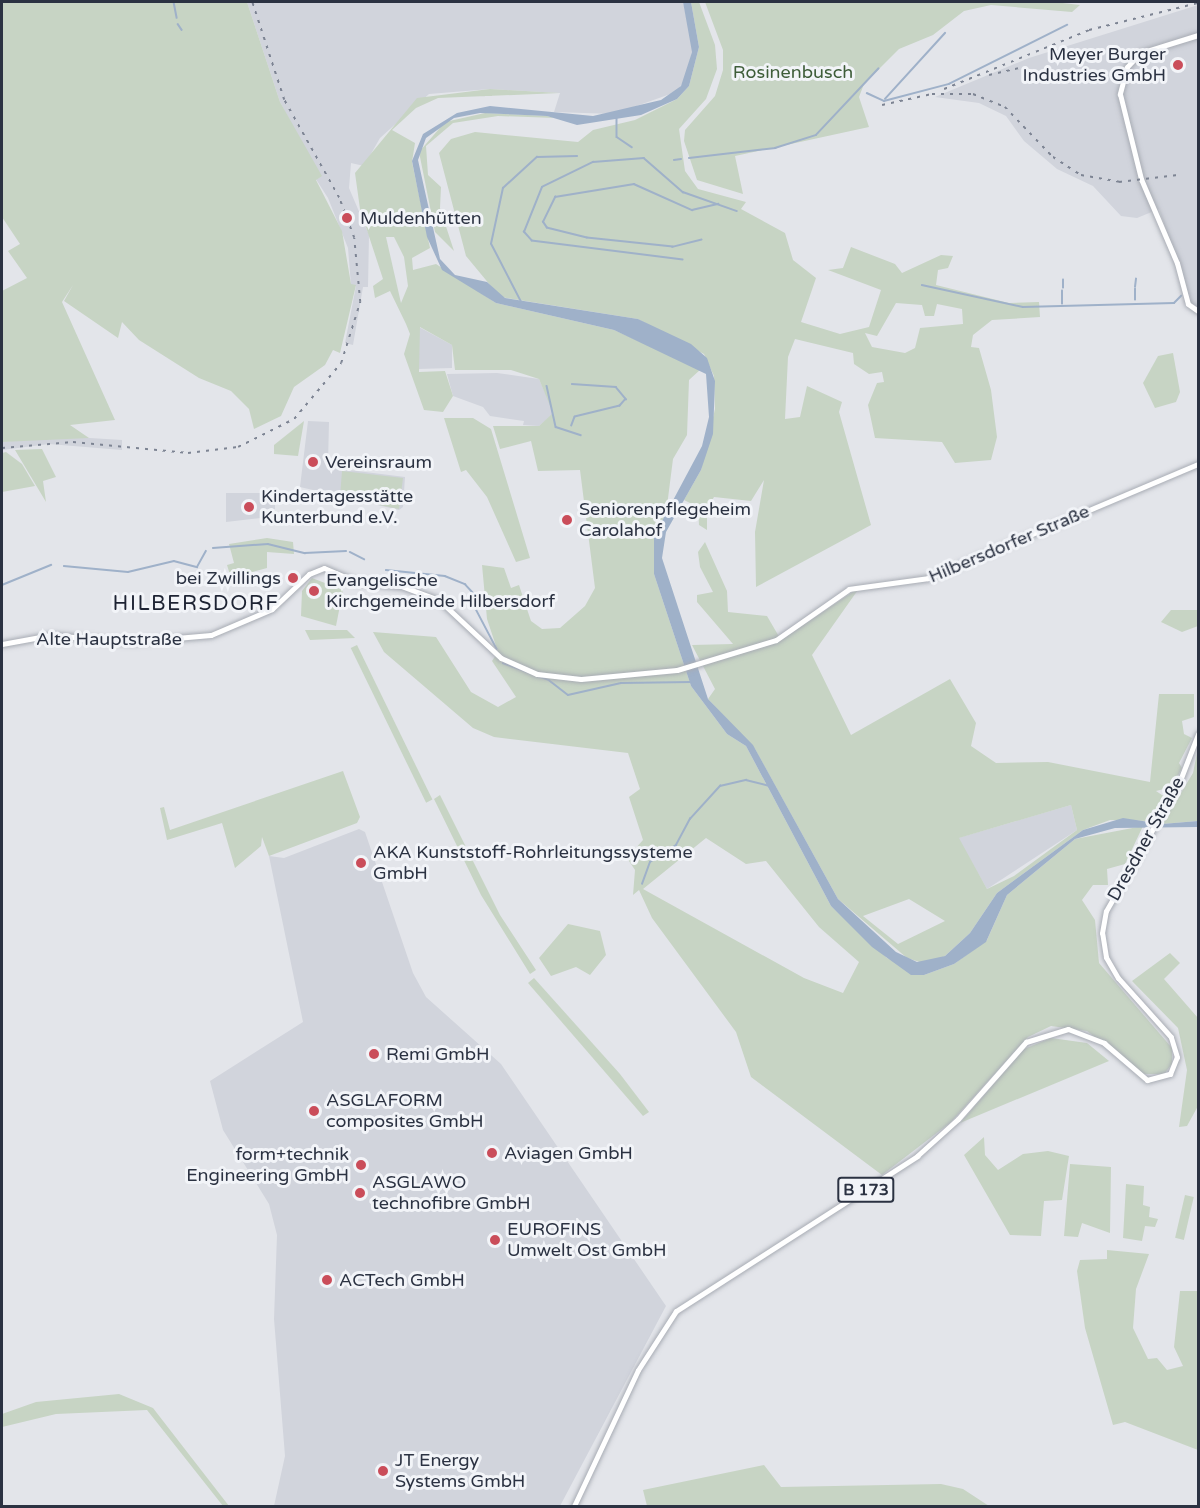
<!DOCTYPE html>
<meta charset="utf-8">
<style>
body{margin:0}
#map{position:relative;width:1200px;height:1508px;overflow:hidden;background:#e3e5ea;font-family:"Varela Round",sans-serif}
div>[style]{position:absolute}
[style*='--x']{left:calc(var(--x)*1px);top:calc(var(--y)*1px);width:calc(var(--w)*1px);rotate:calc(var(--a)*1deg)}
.built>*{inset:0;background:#d1d4dc}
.green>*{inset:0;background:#c7d4c4;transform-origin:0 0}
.water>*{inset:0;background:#9fb1c9}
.stream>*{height:1.5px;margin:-0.75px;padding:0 0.75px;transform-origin:0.75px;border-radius:0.75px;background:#9fb1c9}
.roads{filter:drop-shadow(0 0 2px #a8acb4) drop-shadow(0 0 2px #a8acb4)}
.secondary>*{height:5px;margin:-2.5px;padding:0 2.5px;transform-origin:2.5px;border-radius:2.5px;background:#fff}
.primary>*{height:5px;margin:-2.5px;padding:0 2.5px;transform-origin:2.5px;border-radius:2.5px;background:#fff}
.rail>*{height:1.5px;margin-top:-0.75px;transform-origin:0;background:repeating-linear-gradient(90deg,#7d8493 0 3px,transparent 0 9px)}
.dots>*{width:16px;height:16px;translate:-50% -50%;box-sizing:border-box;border:3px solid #f2f4f8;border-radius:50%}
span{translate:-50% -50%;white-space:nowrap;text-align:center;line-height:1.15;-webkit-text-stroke:6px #f2f4f8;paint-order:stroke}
.shield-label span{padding:2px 4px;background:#f2f4f8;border:2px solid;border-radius:4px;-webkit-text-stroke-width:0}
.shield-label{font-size:16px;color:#2b3242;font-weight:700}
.poi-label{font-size:18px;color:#2b3242}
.right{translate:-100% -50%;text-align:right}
.left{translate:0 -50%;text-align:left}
.park-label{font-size:18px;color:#3e5d39}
.street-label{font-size:18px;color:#2b3242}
.quarter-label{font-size:21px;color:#1d2333;letter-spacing:1.5px}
.frame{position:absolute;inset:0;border:3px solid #2b3242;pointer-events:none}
</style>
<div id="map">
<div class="built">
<i style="clip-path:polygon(247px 2px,683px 2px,693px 48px,685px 80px,676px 92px,614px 114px,554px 112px,560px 93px,490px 89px,429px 94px,380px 138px,364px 166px,351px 163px,349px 188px,369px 235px,368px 287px,363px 287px,353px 345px,345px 343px,356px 286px,351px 285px,348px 248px,328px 198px,305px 162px,310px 159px,280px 102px)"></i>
<i style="clip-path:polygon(1198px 5px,1198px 307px,1191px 303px,1159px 209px,1137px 218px,1121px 216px,1093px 186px,1057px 169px,1024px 141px,1006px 116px,979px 103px,935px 97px,1029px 58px)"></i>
<i style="clip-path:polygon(419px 327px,452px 345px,452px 368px,418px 369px)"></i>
<i style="clip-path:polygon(497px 373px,539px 379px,554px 413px,539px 426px,523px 425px,524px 421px,490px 416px,483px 407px,453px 396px,447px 374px)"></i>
<i style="clip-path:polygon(308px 421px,329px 422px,328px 463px,333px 468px,405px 477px,403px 507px,399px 510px,300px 487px)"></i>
<i style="clip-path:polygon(58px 436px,122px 440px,122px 450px,49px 444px,2px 450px,2px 442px)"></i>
<i style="clip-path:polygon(275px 493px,275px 509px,262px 509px,261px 518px,226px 522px,226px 493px)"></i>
<i style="clip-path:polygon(1071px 805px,1077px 830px,987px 889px,958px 838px)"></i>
<i style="clip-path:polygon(359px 829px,365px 832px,413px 973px,426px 997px,501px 1064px,666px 1306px,560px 1506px,274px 1506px,285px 1456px,274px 1319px,277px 1235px,269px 1204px,223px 1130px,210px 1081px,303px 1022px,269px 856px,284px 858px)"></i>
</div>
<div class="green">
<i style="clip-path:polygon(2px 2px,247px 2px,280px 102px,322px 176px,316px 180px,342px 231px,351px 284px,356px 285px,340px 353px,333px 350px,325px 365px,294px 387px,281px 416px,254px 429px,249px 409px,231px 391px,199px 378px,139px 340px,122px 322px,118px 338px,64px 301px,73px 285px,62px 302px,115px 420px,70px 425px,89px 438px,2px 442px,2px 291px,27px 278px,8px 251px,20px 244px,2px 217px)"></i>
<i style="clip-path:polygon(evenodd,691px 2px,699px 2px,715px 45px,717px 69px,706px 99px,679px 129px,685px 171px,698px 189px,746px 202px,741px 209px,785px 233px,793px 260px,816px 278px,801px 322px,840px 334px,869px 327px,881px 290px,828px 270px,843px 268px,851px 247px,895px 264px,902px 273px,941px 255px,953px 256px,948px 268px,938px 270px,936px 285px,1009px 303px,1039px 302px,1040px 317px,992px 320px,973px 335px,971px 347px,979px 348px,991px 390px,997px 437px,991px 460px,955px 463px,942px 442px,875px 438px,868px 405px,877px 383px,884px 382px,882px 372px,869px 374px,854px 364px,853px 353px,795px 339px,788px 357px,785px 419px,800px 417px,807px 386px,842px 402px,839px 412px,871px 525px,756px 587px,755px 532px,764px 480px,751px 501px,714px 497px,707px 509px,707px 530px,699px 525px,698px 507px,684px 500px,701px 470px,715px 409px,714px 376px,704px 354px,638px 319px,500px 297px,466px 256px,439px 153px,451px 139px,475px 132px,578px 142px,593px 130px,635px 120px,677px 99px,689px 86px,699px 47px,691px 2px,896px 303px,922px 305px,925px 316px,934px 316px,937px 304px,962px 309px,963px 324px,920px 328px,915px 348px,905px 353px,872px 347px,865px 333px,877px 336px,896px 303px)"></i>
<i style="clip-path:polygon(705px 2px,1054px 2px,1080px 5px,1072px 12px,991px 5px,964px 11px,933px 35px,899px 49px,864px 84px,859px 97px,869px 127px,735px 156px,743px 194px,697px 180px,684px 141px,685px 130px,715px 96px,723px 70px,723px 50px)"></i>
<i style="clip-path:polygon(evenodd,490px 89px,560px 93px,438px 98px,416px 108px,392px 130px,415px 143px,412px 162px,430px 248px,412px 258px,413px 270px,436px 264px,496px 303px,614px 330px,701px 369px,689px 380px,687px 435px,673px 459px,666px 514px,654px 536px,654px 574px,691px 686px,727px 734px,746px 746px,831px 906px,887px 958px,924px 975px,954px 964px,987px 940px,1007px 895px,1075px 839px,1143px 826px,1125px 864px,1107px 869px,1108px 885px,1093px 885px,1082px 900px,1095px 920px,1099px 963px,1172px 1048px,1172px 1064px,1164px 1074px,1143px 1074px,1087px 1031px,1051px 1026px,1028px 1037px,951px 1122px,882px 1175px,751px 1077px,736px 1032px,652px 918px,639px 890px,633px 895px,635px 870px,627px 858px,643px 840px,629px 797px,640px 789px,628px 753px,494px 737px,473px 728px,384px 652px,373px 632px,436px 637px,471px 692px,498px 707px,516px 697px,492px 661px,498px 652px,487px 619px,482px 565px,504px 568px,511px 588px,519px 585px,531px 621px,542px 629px,560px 628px,585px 606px,595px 588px,580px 470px,538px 471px,531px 441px,500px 449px,493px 426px,539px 426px,553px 413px,539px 379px,511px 370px,455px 370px,452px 345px,420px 327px,419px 372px,445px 371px,453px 396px,443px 412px,424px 410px,404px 354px,410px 334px,406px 324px,390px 291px,375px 298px,373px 286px,383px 279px,360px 209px,355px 173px,417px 98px,490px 89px,386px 237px,394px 237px,404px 257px,408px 286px,401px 303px,386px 237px,490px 89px,706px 838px,746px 864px,766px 861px,819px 927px,859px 962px,843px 993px,804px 978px,643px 889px,706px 838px)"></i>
<i style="clip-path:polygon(485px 113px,547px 116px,555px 118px,498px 116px,453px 123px,426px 146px,428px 175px,441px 187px,440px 208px,454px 251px,435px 232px,419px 152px,445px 122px)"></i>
<i style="clip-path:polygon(1173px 353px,1180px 392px,1176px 402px,1155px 408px,1143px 383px,1158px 356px)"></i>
<i style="clip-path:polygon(444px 418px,473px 418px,491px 429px,530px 558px,516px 562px,487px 497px,466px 470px,461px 472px)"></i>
<i style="clip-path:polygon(304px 421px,298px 456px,274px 454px,274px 445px)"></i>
<i style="clip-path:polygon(42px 449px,56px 477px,43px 481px,46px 502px,15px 450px)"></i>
<i style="clip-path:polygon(6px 452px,22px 464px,35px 486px,2px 492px,2px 453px)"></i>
<i style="clip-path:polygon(342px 471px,403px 478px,399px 509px,340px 497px)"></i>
<i style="clip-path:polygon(267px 538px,293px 542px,294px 554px,267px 552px,267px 568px,231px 578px,227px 565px,234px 563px,229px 544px)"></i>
<i style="clip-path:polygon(evenodd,705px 542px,727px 591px,728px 612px,767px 616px,781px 640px,860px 587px,812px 655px,851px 735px,950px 679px,976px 723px,971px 746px,996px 763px,1048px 762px,1150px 782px,1159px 694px,1194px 694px,1194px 717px,1182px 721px,1184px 734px,1192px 738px,1179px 763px,1182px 768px,1172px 787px,1156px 791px,1165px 797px,1150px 821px,1110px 820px,1083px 830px,997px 893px,970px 933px,945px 956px,926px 964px,907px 958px,838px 899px,755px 749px,708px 699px,715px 689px,692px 645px,733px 644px,697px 602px,697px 595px,713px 592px,700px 567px,698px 552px,705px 542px,1071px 805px,1077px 830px,1014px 876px,987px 889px,959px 838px,1071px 805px,705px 542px,909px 899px,945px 921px,898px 944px,863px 916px,909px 899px)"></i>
<i style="clip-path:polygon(312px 578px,343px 590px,336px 626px,301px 616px,302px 591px)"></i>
<i style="clip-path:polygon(1171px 610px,1198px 610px,1198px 626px,1182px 632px,1161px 622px)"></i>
<i style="clip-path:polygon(305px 630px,347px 630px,355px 638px,310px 640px)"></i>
<i style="left:357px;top:645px;width:172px;height:7px;rotate:64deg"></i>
<i style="clip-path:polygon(1198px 748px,1198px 821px,1162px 824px,1193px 773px)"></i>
<i style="clip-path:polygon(343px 771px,360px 817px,357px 823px,269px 856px,262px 837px,261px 846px,235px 868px,222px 823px,167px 840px,160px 808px,164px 807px,170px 830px)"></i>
<i style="clip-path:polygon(440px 795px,500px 915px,536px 970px,530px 974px,481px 895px,434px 799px)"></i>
<i style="clip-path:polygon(568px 924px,600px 931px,606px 955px,590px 975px,576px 967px,551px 976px,539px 958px)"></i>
<i style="clip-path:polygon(1170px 953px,1180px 963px,1164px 979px,1198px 1018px,1198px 1106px,1187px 1126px,1179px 1127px,1187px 1070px,1178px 1028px,1132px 981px)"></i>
<i style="clip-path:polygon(534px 978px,620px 1074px,649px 1112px,643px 1116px,528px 983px)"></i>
<i style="clip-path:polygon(1051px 1038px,1087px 1043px,1109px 1061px,960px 1123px,1024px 1049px)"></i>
<i style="clip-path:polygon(984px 1137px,985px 1155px,998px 1170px,1023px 1154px,1048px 1151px,1069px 1156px,1062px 1200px,1044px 1201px,1041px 1236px,1010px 1235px,964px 1155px)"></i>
<i style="clip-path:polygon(1070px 1164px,1111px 1167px,1110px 1233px,1082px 1223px,1078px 1237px,1064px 1236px)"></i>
<i style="clip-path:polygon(1126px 1184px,1144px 1186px,1143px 1205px,1150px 1207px,1149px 1217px,1158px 1219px,1155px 1227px,1145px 1226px,1142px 1241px,1123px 1238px)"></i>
<i style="left:1185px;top:1195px;width:9px;height:44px;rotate:13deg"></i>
<i style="clip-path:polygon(1107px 1250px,1149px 1254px,1136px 1289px,1133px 1328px,1148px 1359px,1157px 1358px,1167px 1370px,1183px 1366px,1174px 1347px,1180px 1291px,1198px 1291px,1198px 1450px,1125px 1422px,1113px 1425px,1085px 1328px,1077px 1271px,1080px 1260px,1107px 1259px)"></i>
<i style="clip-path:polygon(119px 1394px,153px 1408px,229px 1506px,223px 1506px,147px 1410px,56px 1414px,2px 1427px,2px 1414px,36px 1402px)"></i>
<i style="clip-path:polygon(764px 1465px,781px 1487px,941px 1484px,963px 1489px,989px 1506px,647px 1506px,643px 1490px)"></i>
</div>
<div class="water">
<i style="clip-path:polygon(683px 2px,691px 2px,699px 47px,689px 86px,677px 99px,641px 115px,577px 125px,547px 116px,480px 113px,454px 118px,426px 138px,418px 160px,440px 259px,455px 275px,487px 282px,505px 298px,638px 319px,691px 344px,707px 358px,715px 381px,713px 434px,701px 470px,666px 532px,662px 558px,708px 699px,753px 745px,838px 899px,896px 952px,917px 962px,945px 956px,970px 933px,997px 893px,1083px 830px,1123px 818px,1162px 824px,1198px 821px,1198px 827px,1115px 828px,1075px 839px,1007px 895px,986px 942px,954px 964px,924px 975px,911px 975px,872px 947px,831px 906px,746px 746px,727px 734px,691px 686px,654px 574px,654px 536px,702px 446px,709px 417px,706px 374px,614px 330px,496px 303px,442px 270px,427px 237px,412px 161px,423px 134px,457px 113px,490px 106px,593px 116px,661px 100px,681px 86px,692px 52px)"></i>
</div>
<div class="stream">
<i style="--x:174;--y:2;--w:16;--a:79"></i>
<i style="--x:178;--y:24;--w:7;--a:56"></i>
<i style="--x:867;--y:93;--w:19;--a:25"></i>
<i style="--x:884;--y:101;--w:67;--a:-14.7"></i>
<i style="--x:949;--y:84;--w:132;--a:-26.6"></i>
<i style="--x:885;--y:99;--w:89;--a:-47.7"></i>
<i style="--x:617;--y:118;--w:19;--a:90"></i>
<i style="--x:617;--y:137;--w:18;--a:34"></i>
<i style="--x:689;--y:158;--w:87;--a:-6.6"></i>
<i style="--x:775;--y:148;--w:43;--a:-17.6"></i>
<i style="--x:816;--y:135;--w:91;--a:-46.8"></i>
<i style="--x:674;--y:160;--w:7;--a:-8"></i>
<i style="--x:702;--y:240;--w:30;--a:166"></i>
<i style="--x:673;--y:247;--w:86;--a:-174"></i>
<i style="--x:587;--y:238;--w:41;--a:-166"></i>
<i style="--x:547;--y:228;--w:7;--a:-124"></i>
<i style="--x:543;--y:222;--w:28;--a:-64"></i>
<i style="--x:555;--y:197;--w:80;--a:-9.3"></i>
<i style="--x:634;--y:184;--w:64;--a:24.1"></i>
<i style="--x:692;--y:210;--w:27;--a:-13"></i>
<i style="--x:683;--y:260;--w:152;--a:-172.8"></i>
<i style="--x:532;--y:241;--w:12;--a:-132"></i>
<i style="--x:524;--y:232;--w:48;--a:-68.2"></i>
<i style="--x:542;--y:187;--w:57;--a:-26.1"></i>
<i style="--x:593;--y:162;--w:51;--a:-4.5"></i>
<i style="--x:644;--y:158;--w:52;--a:41.1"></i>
<i style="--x:683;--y:192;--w:57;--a:19.4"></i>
<i style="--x:922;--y:285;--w:103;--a:12.3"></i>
<i style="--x:1023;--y:307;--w:151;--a:-1.5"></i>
<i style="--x:1174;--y:303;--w:10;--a:-45"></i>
<i style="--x:1135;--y:287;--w:8;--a:-83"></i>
<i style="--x:1063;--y:288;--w:8;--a:-90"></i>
<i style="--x:1135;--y:300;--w:11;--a:-90"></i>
<i style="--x:521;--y:302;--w:65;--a:-117.3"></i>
<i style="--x:491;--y:244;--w:57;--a:-77.9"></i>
<i style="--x:503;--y:188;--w:46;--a:-42.4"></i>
<i style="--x:537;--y:157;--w:40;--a:-1.4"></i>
<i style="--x:1062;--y:304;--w:13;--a:-90"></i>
<i style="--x:572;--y:384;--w:44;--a:3.9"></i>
<i style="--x:616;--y:387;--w:16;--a:50"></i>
<i style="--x:626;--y:399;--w:9;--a:131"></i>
<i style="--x:620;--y:406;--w:46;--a:166.3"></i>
<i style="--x:575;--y:417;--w:9;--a:111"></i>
<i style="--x:547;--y:386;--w:42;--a:77.6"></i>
<i style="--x:556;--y:427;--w:26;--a:18"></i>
<i style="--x:213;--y:548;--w:55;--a:-4.2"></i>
<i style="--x:268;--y:544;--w:38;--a:14"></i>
<i style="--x:305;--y:553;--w:41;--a:-2.8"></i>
<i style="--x:350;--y:552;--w:16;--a:27"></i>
<i style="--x:64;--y:566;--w:64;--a:5.4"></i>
<i style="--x:128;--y:572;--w:47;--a:-13.4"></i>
<i style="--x:174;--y:561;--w:24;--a:15"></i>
<i style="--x:197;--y:567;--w:18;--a:-61"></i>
<i style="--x:386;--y:570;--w:59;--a:5.8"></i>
<i style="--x:445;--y:576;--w:22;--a:22"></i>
<i style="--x:465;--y:584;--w:18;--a:47"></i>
<i style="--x:477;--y:597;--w:12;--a:95"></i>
<i style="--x:476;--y:609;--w:45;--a:62.3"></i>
<i style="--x:2;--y:585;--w:53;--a:-22.2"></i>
<i style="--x:503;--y:663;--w:49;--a:20.3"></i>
<i style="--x:549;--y:680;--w:24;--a:38"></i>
<i style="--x:568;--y:695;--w:54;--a:-12.8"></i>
<i style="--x:621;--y:683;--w:70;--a:-0.8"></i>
<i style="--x:642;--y:884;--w:23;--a:-70"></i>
<i style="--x:650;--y:862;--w:31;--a:-33"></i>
<i style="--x:676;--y:845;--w:30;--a:-62"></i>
<i style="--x:690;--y:819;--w:45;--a:-47.7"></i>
<i style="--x:720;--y:786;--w:27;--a:-13"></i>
<i style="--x:746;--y:780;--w:25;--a:14"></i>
</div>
<div class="roads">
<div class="secondary">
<i style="--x:1198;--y:35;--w:61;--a:162.8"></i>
<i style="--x:1140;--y:53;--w:19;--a:133"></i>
<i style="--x:1127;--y:67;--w:28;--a:105"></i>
<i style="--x:1120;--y:94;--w:88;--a:76.1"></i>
<i style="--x:1141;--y:179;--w:91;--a:66.8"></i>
<i style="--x:1177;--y:263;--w:42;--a:75"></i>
<i style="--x:1188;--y:304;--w:12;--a:35"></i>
<i style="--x:2;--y:644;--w:50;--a:-10.4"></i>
<i style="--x:51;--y:635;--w:79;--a:5.1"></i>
<i style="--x:130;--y:642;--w:81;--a:-4.9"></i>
<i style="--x:211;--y:635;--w:66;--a:-23.1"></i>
<i style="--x:272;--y:609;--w:51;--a:-43.4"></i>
<i style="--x:309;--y:574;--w:16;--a:-22"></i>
<i style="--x:324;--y:568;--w:36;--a:23"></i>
<i style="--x:357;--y:582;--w:44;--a:5.2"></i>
<i style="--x:401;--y:586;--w:40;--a:20.2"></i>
<i style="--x:439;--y:600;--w:85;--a:43.1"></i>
<i style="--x:501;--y:658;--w:39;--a:24"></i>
<i style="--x:537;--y:674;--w:44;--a:6.5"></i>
<i style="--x:581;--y:679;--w:96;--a:-5.4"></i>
<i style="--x:677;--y:670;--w:103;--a:-16.9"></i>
<i style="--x:776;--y:640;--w:89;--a:-34.9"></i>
<i style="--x:849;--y:589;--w:80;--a:-7.9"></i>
<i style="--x:928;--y:578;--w:293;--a:-22.9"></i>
</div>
<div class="primary">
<i style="--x:574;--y:1506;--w:150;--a:-64.8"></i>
<i style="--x:638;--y:1370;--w:70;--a:-57.2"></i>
<i style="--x:676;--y:1311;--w:287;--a:-32.7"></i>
<i style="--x:917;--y:1156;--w:55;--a:-42.1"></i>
<i style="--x:958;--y:1119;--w:103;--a:-48.6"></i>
<i style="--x:1026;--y:1042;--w:44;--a:-17.2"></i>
<i style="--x:1068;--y:1029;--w:39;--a:21"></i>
<i style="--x:1104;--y:1043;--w:57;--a:40.7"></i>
<i style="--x:1147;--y:1080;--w:24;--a:-15"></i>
<i style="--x:1170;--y:1074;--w:18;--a:-68"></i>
<i style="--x:1177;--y:1057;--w:21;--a:-107"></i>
<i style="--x:1171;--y:1037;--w:79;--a:-131.9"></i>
<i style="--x:1118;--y:978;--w:24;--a:-120"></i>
<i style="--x:1106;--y:957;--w:24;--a:-99"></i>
<i style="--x:1102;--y:933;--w:22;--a:-80"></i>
<i style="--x:1106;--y:911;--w:147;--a:-60.3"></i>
<i style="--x:1179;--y:783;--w:53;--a:-68.8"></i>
</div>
</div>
<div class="rail">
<i style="--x:989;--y:75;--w:36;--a:-13"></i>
<i style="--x:944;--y:89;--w:157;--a:-22.1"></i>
<i style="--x:1089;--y:30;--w:112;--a:-13.9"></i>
<i style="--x:882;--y:105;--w:51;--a:-12.4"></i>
<i style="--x:932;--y:94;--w:41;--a:0"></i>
<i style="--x:973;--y:94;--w:35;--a:22"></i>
<i style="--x:1005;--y:107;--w:69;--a:46.2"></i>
<i style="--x:1053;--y:157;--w:33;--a:33"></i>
<i style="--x:1081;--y:175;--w:39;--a:10"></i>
<i style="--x:1119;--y:182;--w:59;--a:-6.8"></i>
<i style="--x:2;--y:448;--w:71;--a:-4.8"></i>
<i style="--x:73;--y:442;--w:116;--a:5.5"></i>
<i style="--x:188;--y:453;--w:50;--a:-6.8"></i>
<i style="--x:238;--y:447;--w:63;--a:-26.6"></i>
<i style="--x:294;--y:419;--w:73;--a:-50"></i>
<i style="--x:341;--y:363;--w:64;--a:-72.7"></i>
<i style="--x:360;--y:302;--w:64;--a:-95.4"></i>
<i style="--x:354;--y:238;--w:43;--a:-110.6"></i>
<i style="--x:339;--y:198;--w:112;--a:-119.3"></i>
<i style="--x:284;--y:100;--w:103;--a:-108.1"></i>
</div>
<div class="dots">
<i style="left:1178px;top:65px;background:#ca4d5a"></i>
<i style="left:347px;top:218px;background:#ca4d5a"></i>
<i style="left:313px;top:462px;background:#ca4d5a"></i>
<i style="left:249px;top:507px;background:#ca4d5a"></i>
<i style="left:567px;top:520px;background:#ca4d5a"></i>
<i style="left:293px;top:578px;background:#ca4d5a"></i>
<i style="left:314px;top:591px;background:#ca4d5a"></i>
<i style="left:361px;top:863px;background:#ca4d5a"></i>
<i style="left:374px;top:1054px;background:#ca4d5a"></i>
<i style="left:314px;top:1111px;background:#ca4d5a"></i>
<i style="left:492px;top:1153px;background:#ca4d5a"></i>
<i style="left:361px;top:1165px;background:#ca4d5a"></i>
<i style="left:360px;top:1193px;background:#ca4d5a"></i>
<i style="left:495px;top:1240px;background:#ca4d5a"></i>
<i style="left:327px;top:1280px;background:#ca4d5a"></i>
<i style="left:383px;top:1471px;background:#ca4d5a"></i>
</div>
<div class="shield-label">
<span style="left:866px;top:1190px">B 173</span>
</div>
<div class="poi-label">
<span class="right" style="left:1166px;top:65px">Meyer Burger<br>Industries GmbH</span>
<span class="left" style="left:360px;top:218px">Muldenhütten</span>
<span class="left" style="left:325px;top:462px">Vereinsraum</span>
<span class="left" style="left:261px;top:507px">Kindertagesstätte<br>Kunterbund e.V.</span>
<span class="left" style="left:579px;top:520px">Seniorenpflegeheim<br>Carolahof</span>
<span class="right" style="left:281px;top:578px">bei Zwillings</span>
<span class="left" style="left:326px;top:591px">Evangelische<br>Kirchgemeinde Hilbersdorf</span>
<span class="left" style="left:373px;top:863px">AKA Kunststoff-Rohrleitungssysteme<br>GmbH</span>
<span class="left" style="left:386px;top:1054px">Remi GmbH</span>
<span class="left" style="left:326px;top:1111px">ASGLAFORM<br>composites GmbH</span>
<span class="left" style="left:504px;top:1153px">Aviagen GmbH</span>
<span class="right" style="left:349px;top:1165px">form+technik<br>Engineering GmbH</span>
<span class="left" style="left:372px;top:1193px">ASGLAWO<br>technofibre GmbH</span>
<span class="left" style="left:507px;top:1240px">EUROFINS<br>Umwelt Ost GmbH</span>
<span class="left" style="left:339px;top:1280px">ACTech GmbH</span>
<span class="left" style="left:395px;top:1471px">JT Energy<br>Systems GmbH</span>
</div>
<div class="park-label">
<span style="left:793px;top:72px">Rosinenbusch</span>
</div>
<div class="street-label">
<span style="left:1009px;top:544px;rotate:-23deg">Hilbersdorfer Straße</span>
<span style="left:109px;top:639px">Alte Hauptstraße</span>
<span style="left:1146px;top:839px;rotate:-61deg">Dresdner Straße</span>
</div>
<div class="quarter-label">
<span style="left:196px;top:604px">HILBERSDORF</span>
</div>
<div class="frame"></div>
</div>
